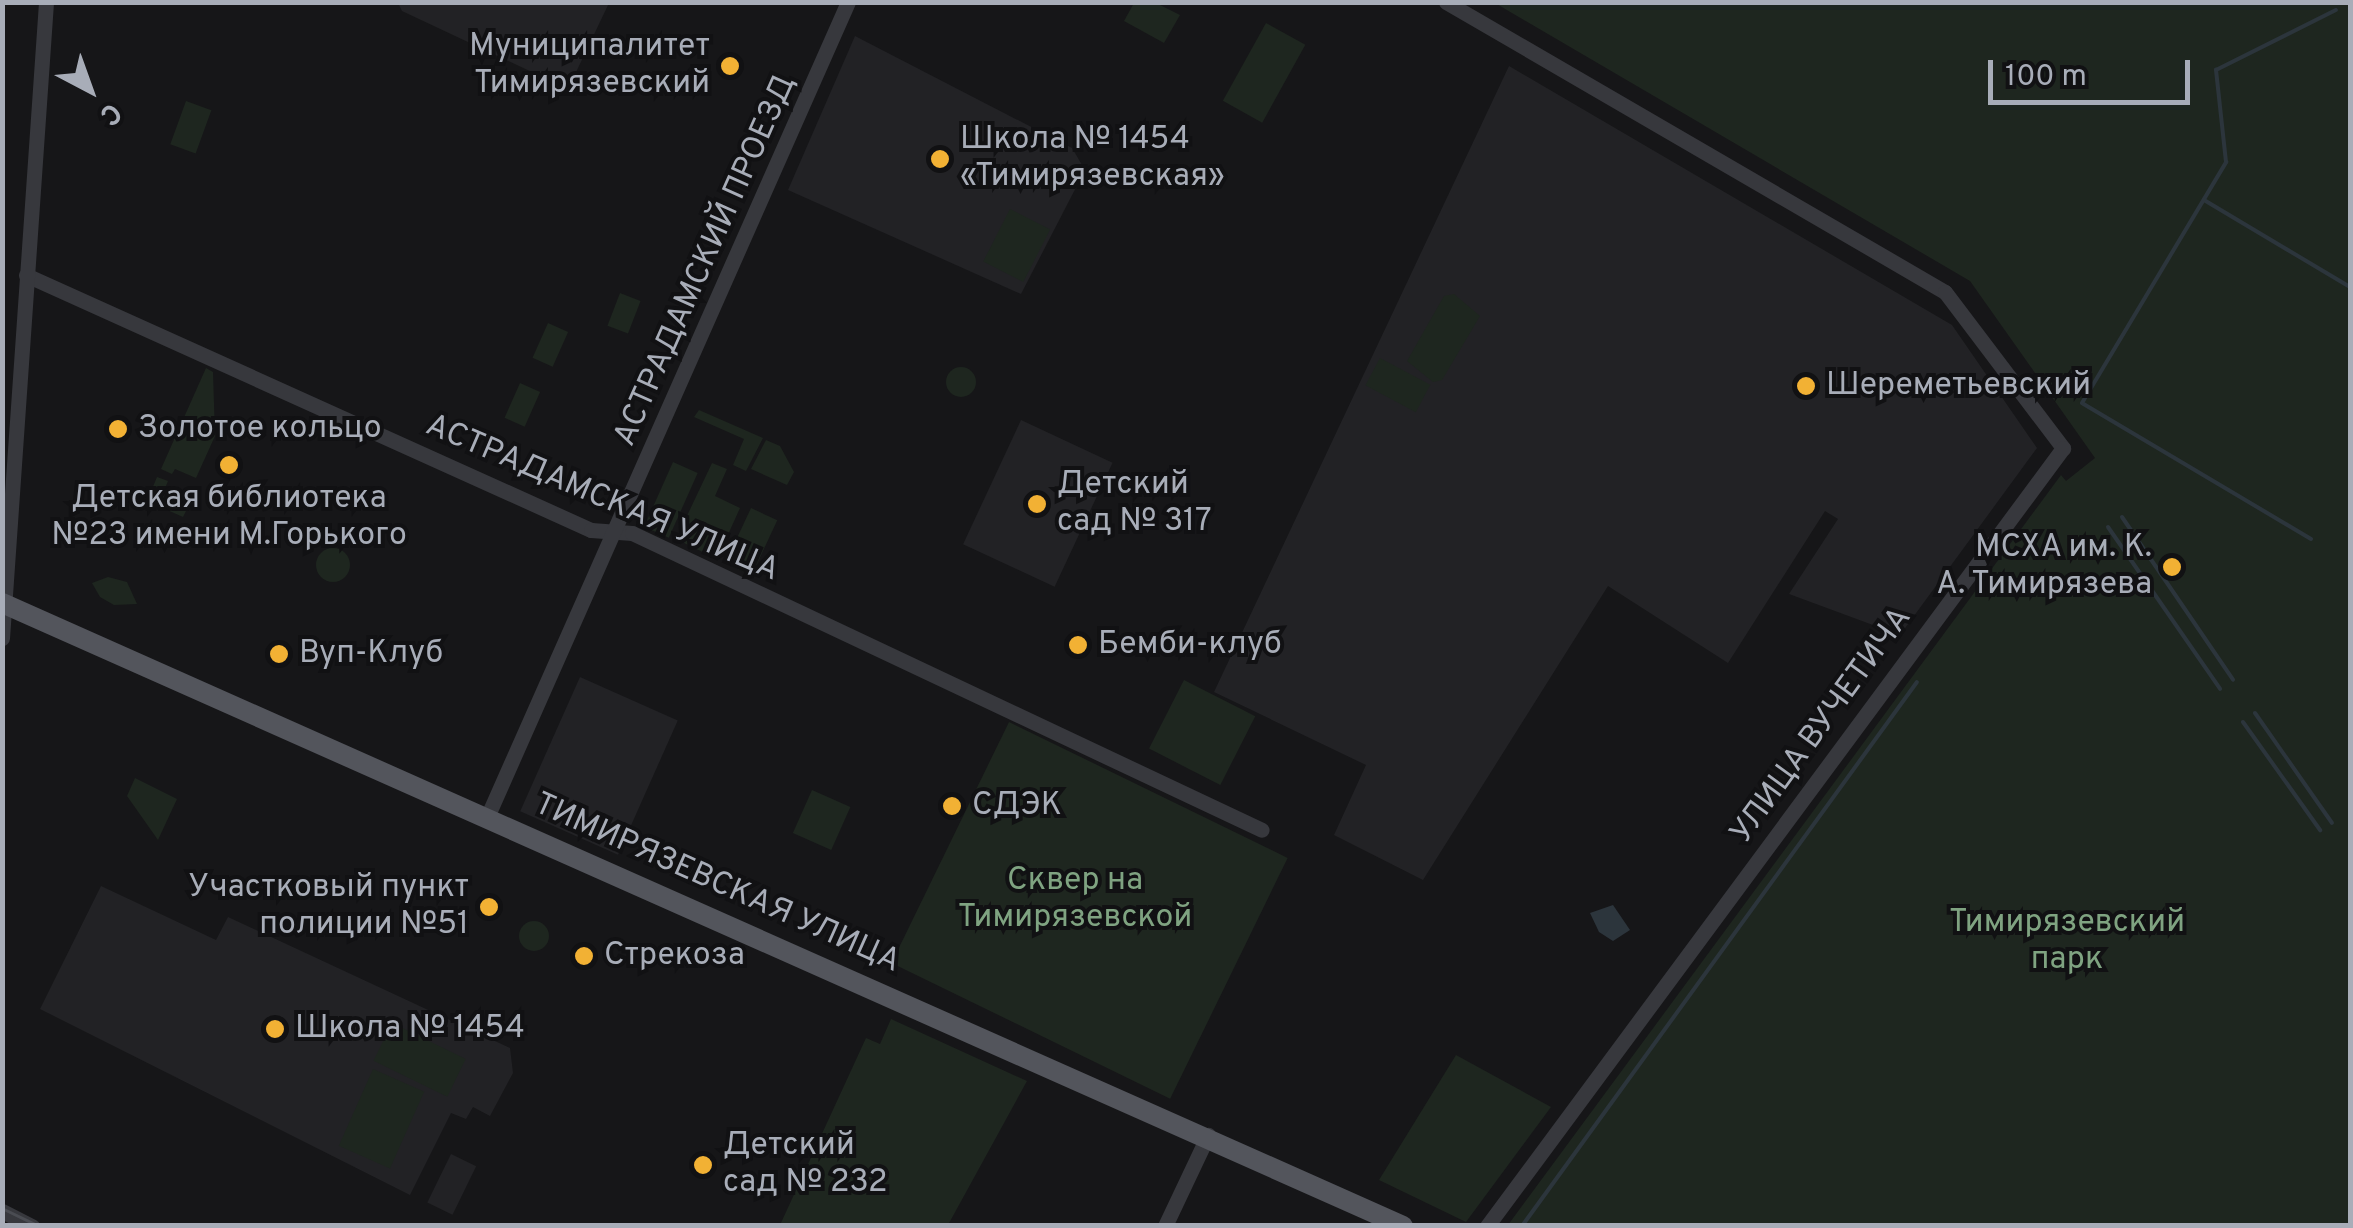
<!DOCTYPE html>
<meta charset="utf-8">
<style>
body{margin:0}
#map{position:relative;width:2353px;height:1228px;overflow:hidden;background:#161618;font-family:Overpass,sans-serif}
div>[style]{position:absolute}
[style*='--x']{left:calc(var(--x)*1px);top:calc(var(--y)*1px);width:calc(var(--w)*1px);rotate:calc(var(--a)*1deg)}
.built>*{inset:0;background:#222225;transform-origin:0 0}
.green>*{inset:0;background:#1e261f;transform-origin:0 0}
.round{border-radius:50%}
.water>*{inset:0;background:#2c353c}
.stream>*{height:4px;margin:-2px;padding:0 2px;transform-origin:2px;border-radius:2px;background:#2c353c}
.minor>*{height:15px;margin:-7.5px;padding:0 7.5px;transform-origin:7.5px;border-radius:7.5px;background:#37383d}
.major>*{height:20px;margin:-10px;padding:0 10px;transform-origin:10px;border-radius:10px;background:#53555c}
.tram>*{height:2.5px;margin:-1.25px;padding:0 1.25px;transform-origin:1.25px;border-radius:1.25px;background:#4a4c52}
.dots>*{width:28px;height:28px;translate:-50% -50%;box-sizing:border-box;border:5px solid #111113;border-radius:50%}
span{translate:-50% -50%;white-space:nowrap;text-align:center;line-height:1.15;-webkit-text-stroke:8px #111113;paint-order:stroke}
.poi-label{font-size:32px;color:#a8adb8}
.right{translate:-100% -50%;text-align:right}
.left{translate:0 -50%;text-align:left}
.street-label{font-size:32px;color:#a8adb8}
.park-label{font-size:32px;color:#7fa381}
.frame{position:absolute;inset:0;border:5px solid #a8adb8;pointer-events:none}
.north{position:absolute;left:40px;top:40px;width:100px;height:100px;-webkit-text-stroke:8px #111113;paint-order:stroke;rotate:139deg;font-size:28px;font-weight:700;line-height:40px;text-align:center;color:#a8adb8}
.north::after{content:'';display:block;margin:auto;width:35px;height:45px;background:#a8adb8;clip-path:polygon(50% 0,100% 100%,50% 72%,0 100%)}
.scale{position:absolute;left:1988px;top:60px;width:202px;height:45px;box-sizing:border-box;border:5px solid #a8adb8;border-top:0;padding-left:12px;font-size:30px;line-height:35px;white-space:nowrap;color:#a8adb8;-webkit-text-stroke:8px #111113;paint-order:stroke}
</style>
<div id="map">
<div class="built">
<i style="clip-path:polygon(398px 3px,609px 3px,568px 89px,402px 11px)"></i>
<i style="clip-path:polygon(855px 36px,1072px 148px,1085px 170px,1021px 294px,788px 190px)"></i>
<i style="clip-path:polygon(1509px 66px,1952px 325px,2037px 448px,1900px 635px,1789px 594px,1838px 519px,1825px 511px,1728px 663px,1608px 586px,1423px 880px,1334px 835px,1366px 765px,1214px 692px)"></i>
<i style="left:1021px;top:420px;width:101px;height:137px;rotate:25deg"></i>
<i style="left:580px;top:677px;width:107px;height:147px;rotate:24deg"></i>
<i style="clip-path:polygon(101px 886px,216px 940px,228px 917px,510px 1048px,513px 1073px,490px 1116px,473px 1107px,466px 1119px,451px 1113px,410px 1195px,40px 1009px)"></i>
<i style="left:451px;top:1154px;width:28px;height:54px;rotate:26deg"></i>
</div>
<div class="green">
<i style="clip-path:polygon(1134px 3px,1156px 3px,1180px 15px,1164px 43px,1124px 21px)"></i>
<i style="clip-path:polygon(1495px 3px,2350px 3px,2350px 1225px,1508px 1225px,2061px 475px,2066px 481px,2095px 458px,1970px 281px)"></i>
<i style="left:1266px;top:23px;width:45px;height:89px;rotate:29deg"></i>
<i style="left:186px;top:101px;width:27px;height:46px;rotate:20deg"></i>
<i style="left:1010px;top:209px;width:45px;height:59px;rotate:27deg"></i>
<i style="left:620px;top:293px;width:22px;height:35px;rotate:21deg"></i>
<i style="clip-path:polygon(1454px 294px,1480px 316px,1442px 380px,1433px 382px,1407px 361px,1444px 296px)"></i>
<i style="left:548px;top:323px;width:22px;height:38px;rotate:24deg"></i>
<i style="left:1380px;top:358px;width:57px;height:31px;rotate:28deg"></i>
<i class="round" style="left:946px;top:367px;width:30px;height:30px"></i>
<i style="clip-path:polygon(206px 368px,213px 372px,215px 436px,196px 478px,175px 469px,172px 474px,161px 469px)"></i>
<i style="left:520px;top:383px;width:22px;height:38px;rotate:24deg"></i>
<i style="clip-path:polygon(699px 410px,763px 438px,746px 471px,733px 465px,744px 439px,694px 417px)"></i>
<i style="clip-path:polygon(766px 440px,780px 446px,794px 472px,787px 485px,751px 469px)"></i>
<i style="left:673px;top:462px;width:27px;height:71px;rotate:24deg"></i>
<i style="clip-path:polygon(712px 463px,727px 469px,715px 496px,740px 508px,717px 559px,676px 539px)"></i>
<i style="clip-path:polygon(157px 477px,168px 481px,162px 496px,188px 507px,183px 517px,147px 501px)"></i>
<i style="left:751px;top:508px;width:29px;height:61px;rotate:25deg"></i>
<i class="round" style="left:316px;top:548px;width:34px;height:34px"></i>
<i style="clip-path:polygon(108px 577px,127px 582px,137px 604px,114px 605px,100px 597px,92px 583px)"></i>
<i style="left:1184px;top:680px;width:80px;height:77px;rotate:27deg"></i>
<i style="left:1009px;top:722px;width:310px;height:268px;rotate:26deg"></i>
<i style="clip-path:polygon(135px 778px,177px 799px,158px 840px,127px 796px)"></i>
<i style="left:812px;top:790px;width:42px;height:47px;rotate:24deg"></i>
<i class="round" style="left:519px;top:921px;width:30px;height:30px"></i>
<i style="clip-path:polygon(891px 1019px,1027px 1081px,948px 1225px,780px 1225px,866px 1038px,880px 1044px)"></i>
<i style="left:392px;top:1023px;width:82px;height:42px;rotate:26deg"></i>
<i style="clip-path:polygon(1456px 1055px,1551px 1107px,1466px 1222px,1379px 1180px)"></i>
<i style="left:373px;top:1069px;width:56px;height:84px;rotate:24deg"></i>
</div>
<div class="water">
<i style="clip-path:polygon(1613px 905px,1630px 930px,1613px 941px,1599px 932px,1590px 913px)"></i>
</div>
<div class="stream">
<i style="--x:2204;--y:200;--w:170;--a:30.8"></i>
<i style="--x:2122;--y:517;--w:197;--a:55.7"></i>
<i style="--x:2108;--y:527;--w:197;--a:55.3"></i>
<i style="--x:2311;--y:539;--w:266;--a:-149.3"></i>
<i style="--x:2082;--y:403;--w:281;--a:-59.1"></i>
<i style="--x:2226;--y:162;--w:93;--a:-96.2"></i>
<i style="--x:2216;--y:70;--w:134;--a:-26.6"></i>
<i style="--x:2255;--y:713;--w:134;--a:55"></i>
<i style="--x:2243;--y:722;--w:133;--a:54.5"></i>
<i style="--x:1522;--y:1226;--w:672;--a:-54.02"></i>
</div>
<div class="minor">
<i style="--x:1446;--y:2;--w:577;--a:30.16"></i>
<i style="--x:1945;--y:292;--w:196;--a:52.9"></i>
<i style="--x:2063;--y:448;--w:968;--a:126.51"></i>
<i style="--x:26;--y:275;--w:620;--a:24.29"></i>
<i style="--x:591;--y:530;--w:41;--a:4.2"></i>
<i style="--x:632;--y:533;--w:696;--a:25.24"></i>
<i style="--x:2;--y:638;--w:638;--a:-86.04"></i>
<i style="--x:488;--y:815;--w:889;--a:-66.12"></i>
<i style="--x:2;--y:1211;--w:34;--a:27"></i>
<i style="--x:1165;--y:1226;--w:101;--a:-64.7"></i>
</div>
<div class="major">
<i style="--x:2;--y:603;--w:1533;--a:23.97"></i>
</div>
<div class="tram">
<i style="--x:2;--y:1208;--w:41;--a:25.9"></i>
</div>
<div class="dots">
<i style="left:730px;top:66px;background:#f2b134"></i>
<i style="left:940px;top:159px;background:#f2b134"></i>
<i style="left:1806px;top:386px;background:#f2b134"></i>
<i style="left:118px;top:429px;background:#f2b134"></i>
<i style="left:229px;top:465px;background:#f2b134"></i>
<i style="left:1037px;top:504px;background:#f2b134"></i>
<i style="left:2172px;top:567px;background:#f2b134"></i>
<i style="left:1078px;top:645px;background:#f2b134"></i>
<i style="left:279px;top:654px;background:#f2b134"></i>
<i style="left:952px;top:806px;background:#f2b134"></i>
<i style="left:489px;top:907px;background:#f2b134"></i>
<i style="left:584px;top:956px;background:#f2b134"></i>
<i style="left:275px;top:1029px;background:#f2b134"></i>
<i style="left:703px;top:1165px;background:#f2b134"></i>
</div>
<div class="poi-label">
<span class="right" style="left:710px;top:66px">Муниципалитет<br>Тимирязевский</span>
<span class="left" style="left:960px;top:159px">Школа № 1454<br>«Тимирязевская»</span>
<span class="left" style="left:1826px;top:386px">Шереметьевский</span>
<span class="left" style="left:138px;top:429px">Золотое кольцо</span>
<span class="left" style="left:1057px;top:504px">Детский<br>сад № 317</span>
<span style="left:229px;top:518px">Детская библиотека<br>№23 имени М.Горького</span>
<span class="right" style="left:2152px;top:567px">МСХА им. К.<br>А. Тимирязева</span>
<span class="left" style="left:1098px;top:645px">Бемби-клуб</span>
<span class="left" style="left:299px;top:654px">Вуп-Клуб</span>
<span class="left" style="left:972px;top:806px">СДЭК</span>
<span class="right" style="left:469px;top:907px">Участковый пункт<br>полиции №51</span>
<span class="left" style="left:604px;top:956px">Стрекоза</span>
<span class="left" style="left:295px;top:1029px">Школа № 1454</span>
<span class="left" style="left:723px;top:1165px">Детский<br>сад № 232</span>
</div>
<div class="street-label">
<span style="left:706px;top:261px;rotate:-66deg">АСТРАДАМСКИЙ ПРОЕЗД</span>
<span style="left:602px;top:499px;rotate:23deg">АСТРАДАМСКАЯ УЛИЦА</span>
<span style="left:1822px;top:726px;rotate:-54deg">УЛИЦА ВУЧЕТИЧА</span>
<span style="left:717px;top:884px;rotate:24deg">ТИМИРЯЗЕВСКАЯ УЛИЦА</span>
</div>
<div class="park-label">
<span style="left:1075px;top:900px">Сквер на<br>Тимирязевской</span>
<span style="left:2067px;top:942px">Тимирязевский<br>парк</span>
</div>
<div class="frame"></div>
<div class="north">С</div>
<div class="scale">100 m</div>
</div>
